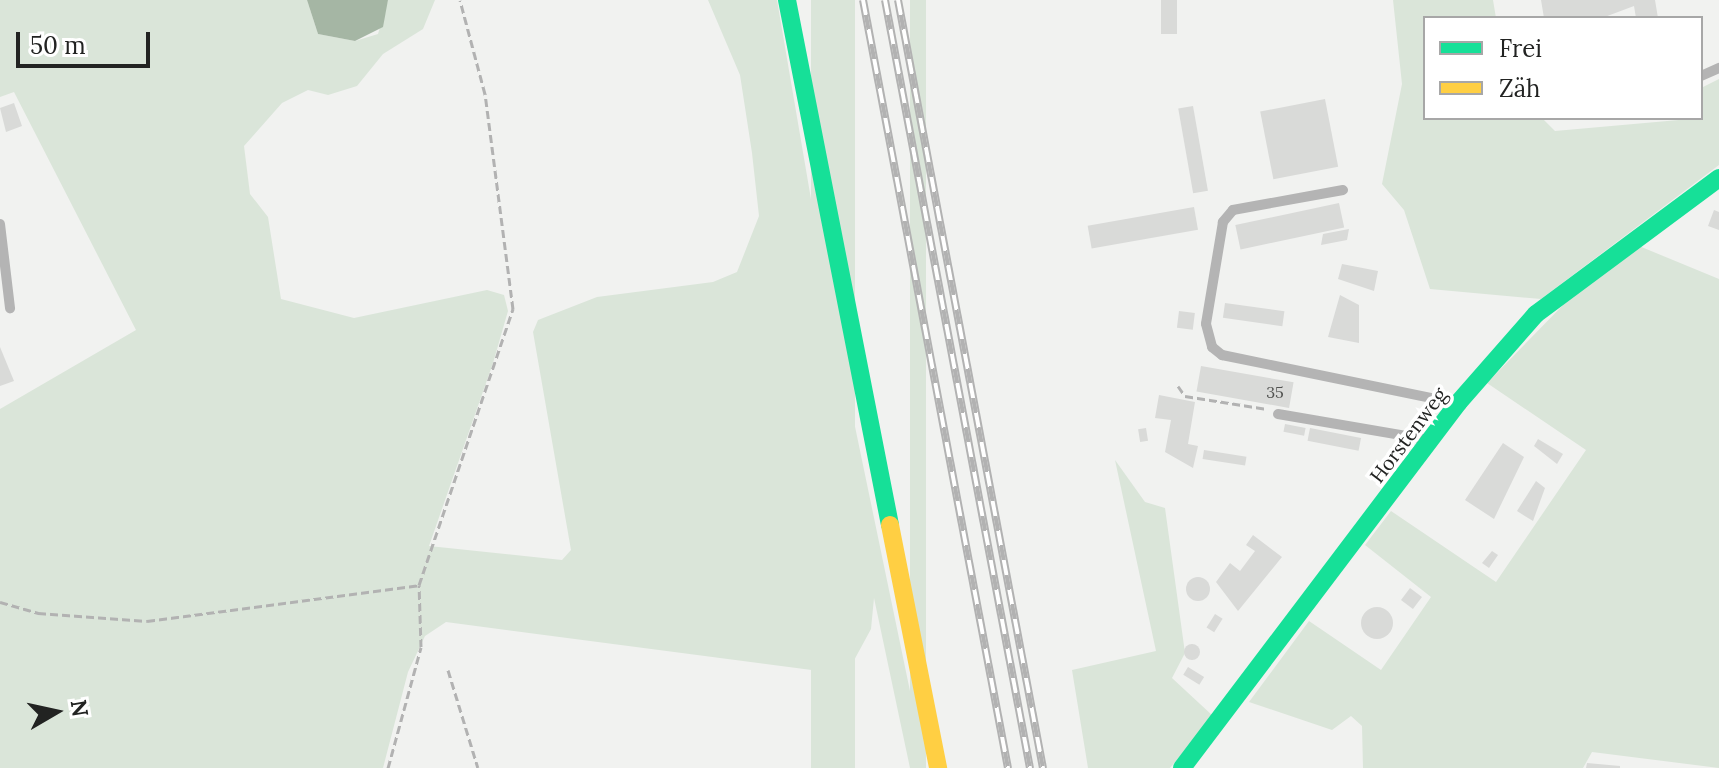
<!DOCTYPE html>
<meta charset="utf-8">
<style>
body{margin:0}
#map{position:relative;width:1719px;height:768px;overflow:hidden;background:#f1f2f0;font-family:Lora,serif}
div>[style]{position:absolute}
[style*='--x']{left:calc(var(--x)*1px);top:calc(var(--y)*1px);width:calc(var(--w)*1px);rotate:calc(var(--a)*1deg)}
.green>*{inset:0;background:#dae5d9;transform-origin:0 0}
.water>*{inset:0;background:#a5b6a4}
.building>*{inset:0;background:#d9dad8;transform-origin:0 0}
.round{border-radius:50%}
.path>*{height:3px;margin-top:-1.5px;transform-origin:0;background:repeating-linear-gradient(90deg,#b2b2b2 0 8px,transparent 0 12px)}
.lane>*{height:10px;margin:-5px;padding:0 5px;transform-origin:5px;border-radius:5px;background:#b4b4b4}
.fast>*{height:18px;margin:-9px;padding:0 9px;transform-origin:9px;border-radius:9px;background:#16e098}
.slow>*{height:18px;margin:-9px;padding:0 9px;transform-origin:9px;border-radius:9px;background:#ffcf43}
.rail>*{height:8px;margin-top:-4px;transform-origin:0;background:repeating-linear-gradient(90deg,#fff 0 15px,#b2b2b2 0 30px);box-sizing:border-box;border-block:2px solid #b2b2b2}
span{translate:-50% -50%;white-space:nowrap;text-align:center;line-height:1.15;-webkit-text-stroke:7px #fff;paint-order:stroke}
.number-label{font-size:16px;color:#515250}
.number-label span{-webkit-text-stroke-width:0}
.street-label{font-size:20px;color:#222322}
.legend{position:absolute;left:1423px;top:16px;width:280px;height:104px;box-sizing:border-box;background:#fff;border:2px solid #a7a7a7;margin:0;padding:10px 14px;list-style:none;font-size:24px;color:#222322}
.legend li{display:flex;align-items:center;gap:16px;height:40px}
.legend b{width:40px;border:2px solid #a7a7a7}
.north{position:absolute;left:16px;top:672px;width:80px;height:80px;-webkit-text-stroke:6px #fff;paint-order:stroke;rotate:81deg;font-size:22px;font-weight:700;line-height:32px;text-align:center;color:#222322}
.north::after{content:'';display:block;margin:auto;width:28px;height:36px;background:#222322;clip-path:polygon(50% 0,100% 100%,50% 72%,0 100%)}
.scale{position:absolute;left:16px;top:32px;width:134px;height:36px;box-sizing:border-box;border:4px solid #222322;border-top:0;padding-left:10px;font-size:24px;line-height:28px;white-space:nowrap;color:#222322;-webkit-text-stroke:6px #fff;paint-order:stroke}
</style>
<div id="map">
<div class="green">
<i style="clip-path:polygon(0 0,307px 0,318px 34px,355px 41px,378px 34px,388px 0,435px 0,423px 29px,383px 54px,357px 86px,328px 95px,308px 90px,282px 103px,244px 146px,250px 194px,268px 217px,281px 299px,354px 318px,487px 290px,504px 295px,508px 311px,493px 363px,429px 546px,562px 560px,571px 550px,533px 332px,538px 320px,597px 297px,713px 282px,737px 272px,759px 216px,752px 153px,740px 75px,708px 0,777px 0,826px 287px,926px 768px,910px 768px,874px 598px,871px 629px,852px 664px,827px 672px,446px 622px,425px 636px,408px 672px,383px 768px,0 768px,0 409px,136px 330px,14px 92px,0 97px)"></i>
<i style="left:811px;top:0;width:44px;height:782px"></i>
<i style="left:910px;top:0;width:16px;height:782px"></i>
<i style="clip-path:polygon(1393px 0,1493px 0,1496px 18px,1425px 18px,1425px 118px,1542px 118px,1555px 131px,1701px 118px,1701px 88px,1719px 79px,1719px 165px,1541px 299px,1430px 289px,1404px 210px,1382px 184px,1402px 84px)"></i>
<i style="clip-path:polygon(1639px 246px,1719px 279px,1719px 768px,1592px 752px,1583px 768px,1363px 768px,1362px 726px,1351px 716px,1332px 730px,1249px 702px,1309px 621px,1381px 670px,1431px 597px,1365px 545px,1391px 511px,1496px 582px,1586px 450px,1487px 383px,1567px 301px)"></i>
<i style="clip-path:polygon(1115px 460px,1145px 502px,1165px 508px,1185px 653px,1172px 678px,1213px 716px,1170px 768px,1088px 768px,1072px 670px,1156px 651px)"></i>
</div>
<div class="water">
<i style="clip-path:polygon(307px 0,388px 0,383px 27px,355px 41px,318px 34px)"></i>
</div>
<div class="building">
<i style="left:1161px;top:0;width:16px;height:34px"></i>
<i style="clip-path:polygon(1541px 0,1655px 0,1658px 18px,1636px 18px,1634px 6px,1602px 18px,1544px 18px)"></i>
<i style="left:1325px;top:99px;width:69px;height:66px;rotate:79deg"></i>
<i style="clip-path:polygon(14px 103px,22px 126px,6px 132px,0 108px)"></i>
<i style="left:1193px;top:106px;width:86px;height:15px;rotate:80deg"></i>
<i style="left:1339px;top:203px;width:25px;height:106px;rotate:78deg"></i>
<i style="left:1194px;top:207px;width:23px;height:108px;rotate:80deg"></i>
<i style="clip-path:polygon(1714px 210px,1719px 212px,1719px 230px,1708px 226px)"></i>
<i style="clip-path:polygon(1349px 229px,1347px 240px,1321px 245px,1323px 234px)"></i>
<i style="clip-path:polygon(1342px 264px,1378px 271px,1374px 291px,1338px 279px)"></i>
<i style="clip-path:polygon(1340px 295px,1359px 305px,1359px 343px,1328px 337px)"></i>
<i style="left:1225px;top:303px;width:60px;height:15px;rotate:8deg"></i>
<i style="left:1179px;top:311px;width:16px;height:17px;rotate:7deg"></i>
<i style="clip-path:polygon(0 347px,14px 381px,0 386px)"></i>
<i style="left:1201px;top:366px;width:94px;height:26px;rotate:10deg"></i>
<i style="clip-path:polygon(1159px 395px,1195px 402px,1188px 444px,1198px 446px,1193px 468px,1165px 452px,1171px 420px,1155px 418px)"></i>
<i style="left:1285px;top:424px;width:21px;height:8px;rotate:11deg"></i>
<i style="left:1146px;top:428px;width:13px;height:8px;rotate:81deg"></i>
<i style="left:1310px;top:428px;width:52px;height:13px;rotate:11deg"></i>
<i style="clip-path:polygon(1538px 439px,1563px 454px,1557px 464px,1534px 446px)"></i>
<i style="clip-path:polygon(1503px 443px,1524px 457px,1494px 519px,1465px 500px)"></i>
<i style="left:1204px;top:450px;width:43px;height:9px;rotate:9deg"></i>
<i style="clip-path:polygon(1536px 481px,1545px 488px,1533px 521px,1517px 511px)"></i>
<i style="clip-path:polygon(1253px 535px,1282px 557px,1238px 611px,1216px 582px,1230px 563px,1240px 571px,1255px 551px,1246px 545px)"></i>
<i style="clip-path:polygon(1492px 551px,1498px 555px,1489px 568px,1482px 563px)"></i>
<i class="round" style="left:1186px;top:577px;width:24px;height:24px"></i>
<i style="left:1410px;top:588px;width:15px;height:15px;rotate:37deg"></i>
<i class="round" style="left:1361px;top:607px;width:32px;height:32px"></i>
<i style="left:1215px;top:614px;width:9px;height:16px;rotate:32deg"></i>
<i class="round" style="left:1184px;top:644px;width:16px;height:16px"></i>
<i style="left:1188px;top:667px;width:19px;height:9px;rotate:32deg"></i>
<i style="clip-path:polygon(1587px 763px,1620px 766px,1620px 768px,1586px 768px)"></i>
</div>
<div class="path">
<i style="--x:1178;--y:386;--w:12;--a:55"></i>
<i style="--x:1185;--y:396;--w:83;--a:9"></i>
<i style="--x:0;--y:602;--w:40;--a:16"></i>
<i style="--x:38;--y:613;--w:109;--a:4.2"></i>
<i style="--x:147;--y:621;--w:274;--a:-7.5"></i>
<i style="--x:448;--y:670;--w:102;--a:73"></i>
<i style="--x:388;--y:768;--w:125;--a:-74.7"></i>
<i style="--x:421;--y:647;--w:62;--a:-91.8"></i>
<i style="--x:419;--y:585;--w:292;--a:-71.2"></i>
<i style="--x:513;--y:309;--w:217;--a:-97.4"></i>
<i style="--x:485;--y:94;--w:97;--a:-104.9"></i>
</div>
<div class="lane">
<i style="--x:1701;--y:76;--w:20;--a:-24"></i>
<i style="--x:1343;--y:190;--w:112;--a:169.7"></i>
<i style="--x:1233;--y:210;--w:16;--a:130"></i>
<i style="--x:1223;--y:222;--w:103;--a:99.5"></i>
<i style="--x:1206;--y:324;--w:24;--a:75"></i>
<i style="--x:1212;--y:347;--w:13;--a:39"></i>
<i style="--x:1222;--y:355;--w:239;--a:11.6"></i>
<i style="--x:0;--y:224;--w:85;--a:83.2"></i>
<i style="--x:1278;--y:414;--w:149;--a:9.7"></i>
</div>
<div class="fast">
<i style="--x:787;--y:0;--w:535;--a:78.9"></i>
<i style="--x:1182;--y:768;--w:458;--a:-52.9"></i>
<i style="--x:1458;--y:403;--w:118;--a:-48.8"></i>
<i style="--x:1536;--y:314;--w:228;--a:-36.6"></i>
</div>
<div class="slow">
<i style="--x:890;--y:525;--w:248;--a:78.8"></i>
</div>
<div class="rail">
<i style="--x:863;--y:0;--w:782;--a:79.31"></i>
<i style="--x:885;--y:0;--w:782;--a:79.31"></i>
<i style="--x:898;--y:0;--w:782;--a:79.31"></i>
</div>
<div class="number-label">
<span style="left:1275px;top:392px">35</span>
</div>
<div class="street-label">
<span style="left:1408px;top:435px;rotate:-53deg">Horstenweg</span>
</div>
<ul class="legend">
<li><b style="height:10px;background:#16e098"></b>Frei</li>
<li><b style="height:10px;background:#ffcf43"></b>Zäh</li>
</ul>
<div class="north">N</div>
<div class="scale">50 m</div>
</div>
